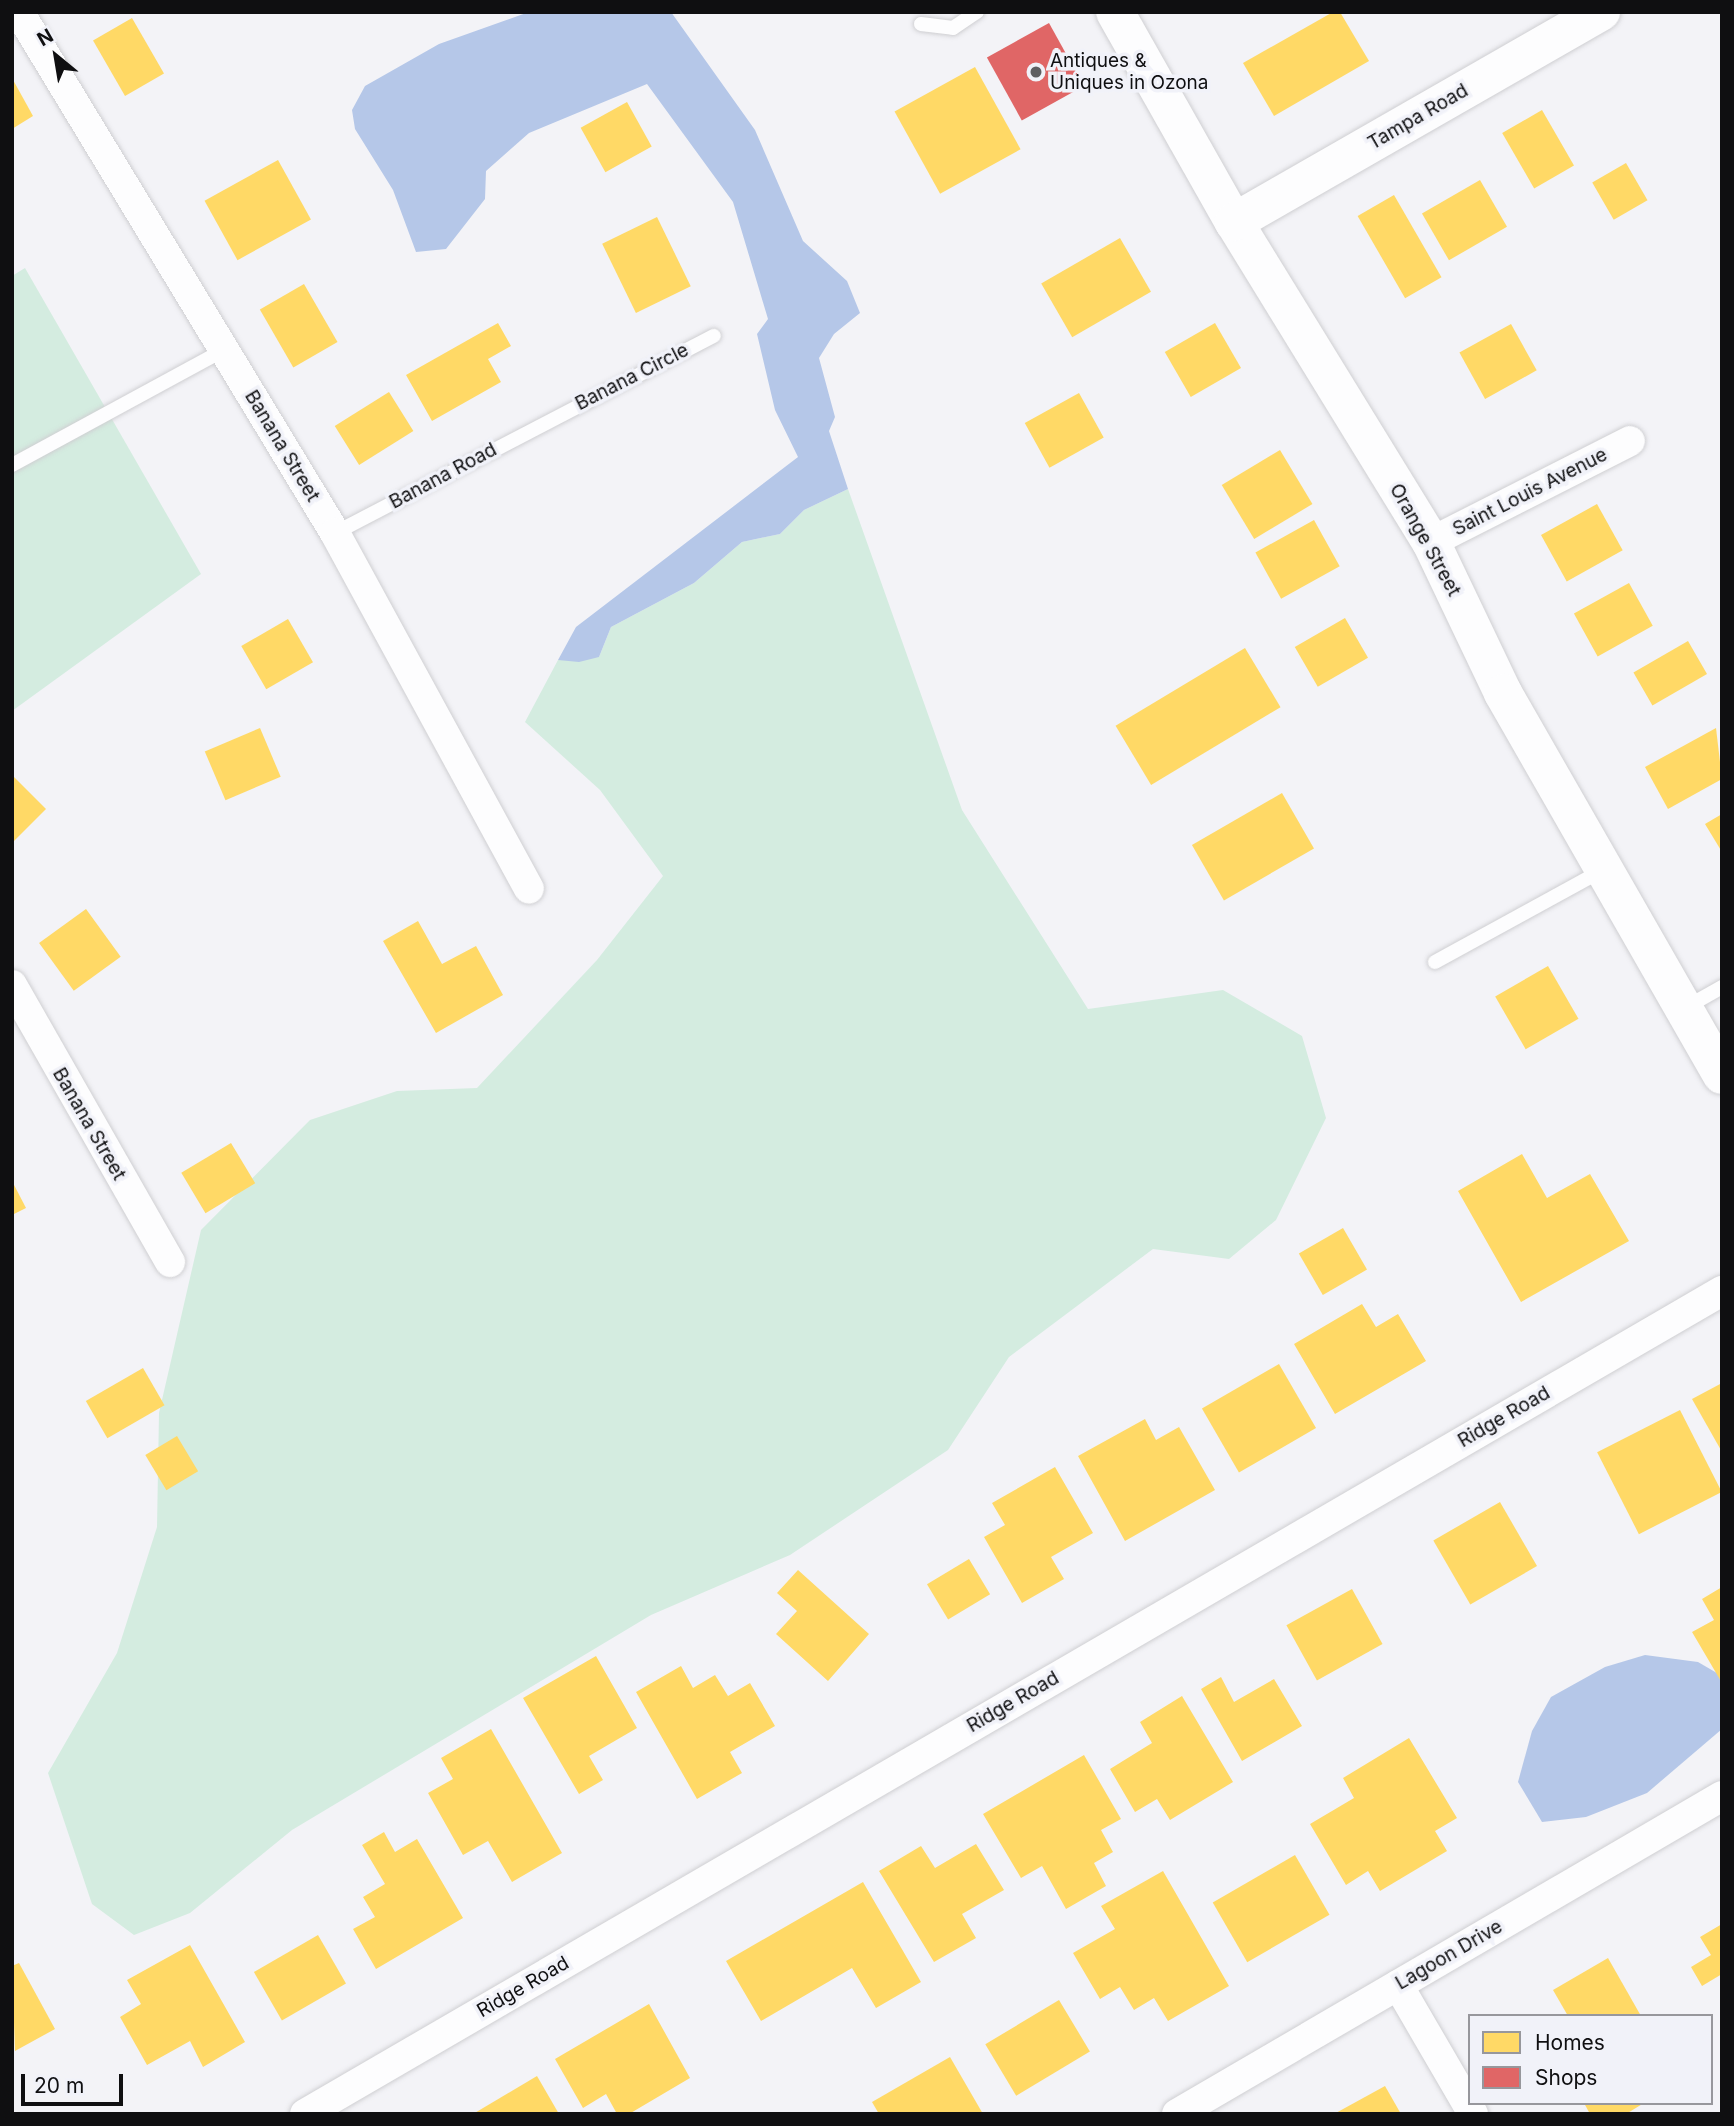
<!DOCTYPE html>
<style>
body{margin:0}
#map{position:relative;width:1734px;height:2126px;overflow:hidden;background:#f3f3f7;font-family:Inter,sans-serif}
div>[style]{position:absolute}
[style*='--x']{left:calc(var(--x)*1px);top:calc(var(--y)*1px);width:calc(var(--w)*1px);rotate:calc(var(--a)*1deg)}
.green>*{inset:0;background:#d4ece0}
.water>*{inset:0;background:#b5c7e8}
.homes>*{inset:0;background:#ffd966;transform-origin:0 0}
.shops>*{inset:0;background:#e06666;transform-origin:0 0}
.roads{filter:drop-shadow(0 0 2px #cfcfd2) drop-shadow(0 0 2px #cfcfd2)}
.lane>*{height:14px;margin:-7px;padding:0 7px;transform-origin:7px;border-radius:7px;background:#fdfdfe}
.street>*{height:30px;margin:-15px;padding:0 15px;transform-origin:15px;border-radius:15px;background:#fdfdfe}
.secondary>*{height:38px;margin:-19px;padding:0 19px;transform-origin:19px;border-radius:19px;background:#fdfdfe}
.dots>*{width:19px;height:19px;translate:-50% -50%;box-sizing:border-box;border:4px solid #f1f2f9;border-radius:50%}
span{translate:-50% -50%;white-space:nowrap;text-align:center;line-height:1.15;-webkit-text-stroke:7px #f1f2f9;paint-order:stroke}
.poi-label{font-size:19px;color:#0f0f11}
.left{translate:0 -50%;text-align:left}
.street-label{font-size:19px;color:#0f0f11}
.frame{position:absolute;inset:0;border:14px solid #0f0f11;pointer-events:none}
.legend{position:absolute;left:1468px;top:2014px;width:245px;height:91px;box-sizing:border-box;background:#f1f2f9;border:2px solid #97979c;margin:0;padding:9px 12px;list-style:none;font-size:21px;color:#0f0f11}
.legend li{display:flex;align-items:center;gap:14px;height:35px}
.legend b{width:35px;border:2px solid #97979c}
.north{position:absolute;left:21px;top:21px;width:70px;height:70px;-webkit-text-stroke:5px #f1f2f9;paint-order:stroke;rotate:330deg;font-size:19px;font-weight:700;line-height:28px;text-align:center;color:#0f0f11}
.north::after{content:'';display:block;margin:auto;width:24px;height:32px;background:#0f0f11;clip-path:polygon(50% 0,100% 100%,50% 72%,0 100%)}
.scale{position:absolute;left:21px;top:2074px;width:102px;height:32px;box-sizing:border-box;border:4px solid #0f0f11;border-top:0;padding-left:9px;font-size:21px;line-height:24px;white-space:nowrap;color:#0f0f11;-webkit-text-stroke:5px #f1f2f9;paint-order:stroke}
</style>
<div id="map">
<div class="green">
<i style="clip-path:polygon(25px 268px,201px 574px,12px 711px,12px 276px)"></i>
<i style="clip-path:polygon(848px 489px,962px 810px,1088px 1009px,1223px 990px,1302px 1036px,1326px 1118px,1276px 1220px,1229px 1259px,1153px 1249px,1009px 1357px,948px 1450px,790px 1555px,651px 1615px,292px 1830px,190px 1913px,134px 1935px,92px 1904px,48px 1773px,117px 1653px,157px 1527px,159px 1413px,201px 1230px,310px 1120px,397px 1091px,477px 1088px,597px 960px,663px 876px,600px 790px,525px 722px,558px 660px,599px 657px,611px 627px,694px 583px,742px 542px,780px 534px,804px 510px)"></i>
</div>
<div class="water">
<i style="clip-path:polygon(529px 12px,671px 12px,755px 130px,803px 241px,847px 281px,860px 313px,834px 334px,819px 358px,835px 417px,829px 431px,848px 489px,804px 510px,780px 534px,742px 542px,694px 583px,611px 627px,599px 657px,579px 662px,558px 660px,576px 627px,798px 457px,775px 410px,757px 334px,768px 319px,733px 202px,647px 84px,529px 133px,486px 171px,485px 199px,446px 249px,416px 252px,393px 190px,355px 129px,352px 110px,365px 86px,439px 44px)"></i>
<i style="clip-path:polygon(1645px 1655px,1698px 1662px,1722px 1676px,1722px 1729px,1647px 1793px,1586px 1817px,1542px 1822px,1518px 1782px,1532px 1731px,1551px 1697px,1605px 1667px)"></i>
</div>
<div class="homes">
<i style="clip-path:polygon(1333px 12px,1340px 12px,1369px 61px,1274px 116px,1243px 63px)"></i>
<i style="left:132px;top:18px;width:64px;height:45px;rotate:60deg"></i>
<i style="left:975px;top:67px;width:94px;height:92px;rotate:61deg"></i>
<i style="clip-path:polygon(12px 78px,33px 116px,12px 129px)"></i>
<i style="left:627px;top:102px;width:51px;height:53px;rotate:61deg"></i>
<i style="left:1542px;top:110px;width:64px;height:46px;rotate:60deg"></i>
<i style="left:278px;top:160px;width:68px;height:84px;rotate:61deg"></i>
<i style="left:1626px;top:163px;width:43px;height:39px;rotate:60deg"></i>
<i style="left:1480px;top:180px;width:54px;height:67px;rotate:60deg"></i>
<i style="left:1394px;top:195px;width:95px;height:42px;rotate:60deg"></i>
<i style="left:657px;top:217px;width:77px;height:61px;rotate:64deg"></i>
<i style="left:1120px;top:238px;width:62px;height:91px;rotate:60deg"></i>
<i style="left:304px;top:284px;width:67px;height:51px;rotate:60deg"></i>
<i style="clip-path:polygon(498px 323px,511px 346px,488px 359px,501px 382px,432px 421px,406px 375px)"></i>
<i style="left:1215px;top:323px;width:52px;height:58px;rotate:60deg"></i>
<i style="left:1511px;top:324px;width:53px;height:59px;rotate:61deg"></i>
<i style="left:389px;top:392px;width:46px;height:64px;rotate:58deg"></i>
<i style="left:1079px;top:393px;width:51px;height:62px;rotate:61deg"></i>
<i style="left:1280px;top:450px;width:63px;height:68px;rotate:59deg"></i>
<i style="left:1597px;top:504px;width:53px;height:64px;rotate:61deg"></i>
<i style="left:1314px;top:520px;width:53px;height:67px;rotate:61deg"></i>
<i style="left:1629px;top:583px;width:49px;height:63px;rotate:61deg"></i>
<i style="left:1345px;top:618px;width:46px;height:58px;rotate:60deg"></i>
<i style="left:288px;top:619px;width:50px;height:54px;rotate:60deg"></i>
<i style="left:1688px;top:641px;width:38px;height:63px;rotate:60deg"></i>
<i style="left:1245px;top:648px;width:69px;height:151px;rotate:59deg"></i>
<i style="left:260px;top:728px;width:53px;height:60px;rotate:67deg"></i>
<i style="clip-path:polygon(1716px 728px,1722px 779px,1668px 809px,1645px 767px)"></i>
<i style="clip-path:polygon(12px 775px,46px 809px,12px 843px)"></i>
<i style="left:1282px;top:793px;width:64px;height:104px;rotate:60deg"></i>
<i style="clip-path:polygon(1722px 814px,1722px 852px,1705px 824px)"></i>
<i style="left:86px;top:909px;width:59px;height:58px;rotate:54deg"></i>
<i style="clip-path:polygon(418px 921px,442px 964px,476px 946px,503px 995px,436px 1033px,383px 941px)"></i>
<i style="left:1548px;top:966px;width:61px;height:61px;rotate:60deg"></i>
<i style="left:231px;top:1143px;width:47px;height:58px;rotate:59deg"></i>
<i style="clip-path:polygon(1522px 1154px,1547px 1198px,1590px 1174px,1629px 1241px,1521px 1302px,1458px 1191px)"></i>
<i style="clip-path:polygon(12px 1181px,26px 1208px,12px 1215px)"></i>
<i style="left:1343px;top:1228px;width:48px;height:51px;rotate:60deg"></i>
<i style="clip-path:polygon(1362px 1304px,1376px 1327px,1398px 1314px,1426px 1361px,1335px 1414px,1294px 1344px)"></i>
<i style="left:1279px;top:1364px;width:74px;height:89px;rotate:60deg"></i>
<i style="left:143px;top:1368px;width:43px;height:66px;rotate:60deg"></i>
<i style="clip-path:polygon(1722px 1383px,1722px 1452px,1692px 1399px)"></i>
<i style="left:1680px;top:1410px;width:92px;height:93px;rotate:63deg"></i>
<i style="clip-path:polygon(1145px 1419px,1156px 1440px,1179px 1427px,1215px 1490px,1125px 1541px,1078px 1456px)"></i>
<i style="left:177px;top:1436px;width:41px;height:37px;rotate:59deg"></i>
<i style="clip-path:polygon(1055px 1467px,1093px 1533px,1051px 1557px,1064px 1579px,1022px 1603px,984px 1537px,1005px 1525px,992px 1503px)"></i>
<i style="left:1500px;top:1502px;width:74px;height:77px;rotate:60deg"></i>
<i style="left:969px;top:1559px;width:41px;height:49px;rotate:59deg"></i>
<i style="clip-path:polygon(798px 1570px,869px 1634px,828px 1681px,776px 1634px,797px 1611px,777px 1593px)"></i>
<i style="clip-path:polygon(1722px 1587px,1722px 1683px,1692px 1632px,1714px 1620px,1702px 1599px)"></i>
<i style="left:1352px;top:1589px;width:63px;height:75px;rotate:61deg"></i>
<i style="clip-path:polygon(596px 1656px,637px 1728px,589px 1756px,603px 1780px,579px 1794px,523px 1698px)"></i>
<i style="clip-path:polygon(681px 1666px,693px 1688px,715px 1675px,728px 1696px,750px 1683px,775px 1726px,730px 1752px,742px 1773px,697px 1799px,636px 1692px)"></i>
<i style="clip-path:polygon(1221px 1677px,1234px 1702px,1274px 1679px,1302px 1726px,1242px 1761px,1201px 1689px)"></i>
<i style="clip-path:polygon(1182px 1696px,1233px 1782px,1170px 1820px,1157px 1799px,1135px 1812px,1110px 1769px,1152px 1743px,1140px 1722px)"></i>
<i style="clip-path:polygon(491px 1729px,562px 1853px,512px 1882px,488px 1841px,463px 1855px,428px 1793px,453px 1779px,441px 1758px)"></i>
<i style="clip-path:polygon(1409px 1738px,1457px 1818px,1435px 1831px,1447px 1851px,1380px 1891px,1368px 1871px,1346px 1885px,1310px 1824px,1354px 1798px,1343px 1778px)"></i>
<i style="clip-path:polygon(1084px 1755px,1121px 1819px,1101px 1830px,1113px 1852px,1094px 1863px,1106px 1886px,1066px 1909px,1042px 1866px,1021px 1878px,983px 1814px)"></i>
<i style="clip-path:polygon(384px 1832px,395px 1852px,417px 1839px,463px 1918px,376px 1969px,353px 1929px,375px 1917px,363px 1897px,385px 1884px,362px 1845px)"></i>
<i style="clip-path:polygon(976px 1844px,1004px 1890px,962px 1914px,976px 1938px,934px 1962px,879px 1871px,921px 1846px,935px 1868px)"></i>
<i style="left:1295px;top:1855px;width:69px;height:95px;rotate:60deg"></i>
<i style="clip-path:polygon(1163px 1871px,1229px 1986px,1168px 2021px,1154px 1998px,1134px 2010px,1120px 1987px,1100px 1999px,1073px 1953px,1115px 1929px,1101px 1906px)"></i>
<i style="clip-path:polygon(863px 1882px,921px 1982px,876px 2008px,852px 1968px,761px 2021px,726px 1961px)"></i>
<i style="clip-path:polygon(1722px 1924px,1722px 1974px,1702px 1986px,1691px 1967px,1711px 1955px,1700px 1937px)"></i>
<i style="left:318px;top:1935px;width:56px;height:74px;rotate:60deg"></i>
<i style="clip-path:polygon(190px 1945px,245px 2042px,203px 2067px,190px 2041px,147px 2065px,120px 2017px,141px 2004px,127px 1980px)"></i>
<i style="clip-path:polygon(1608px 1958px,1641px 2016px,1568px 2016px,1553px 1990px)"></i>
<i style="clip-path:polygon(19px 1963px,55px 2029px,15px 2051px,12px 1966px)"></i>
<i style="left:1059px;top:2000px;width:60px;height:86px;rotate:59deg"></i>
<i style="clip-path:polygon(649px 2004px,690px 2078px,629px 2114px,617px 2114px,606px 2094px,583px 2108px,555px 2059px)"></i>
<i style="clip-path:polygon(950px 2057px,983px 2114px,879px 2114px,872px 2102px)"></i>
<i style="clip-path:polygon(537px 2076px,559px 2114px,473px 2114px)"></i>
<i style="clip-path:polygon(1385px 2086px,1401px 2114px,1334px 2114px)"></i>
<i style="clip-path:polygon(1584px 2103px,1644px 2103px,1626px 2114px,1590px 2114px)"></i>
</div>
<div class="shops">
<i style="left:1049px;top:23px;width:72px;height:71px;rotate:61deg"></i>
</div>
<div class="roads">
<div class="lane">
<i style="--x:921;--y:24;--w:32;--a:7"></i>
<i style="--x:953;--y:28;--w:29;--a:-34"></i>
<i style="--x:12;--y:465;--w:241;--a:-28.5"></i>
<i style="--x:335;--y:533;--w:427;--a:-27.5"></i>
<i style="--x:1435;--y:962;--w:192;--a:-28.7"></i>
<i style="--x:1685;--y:1008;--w:43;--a:-29.6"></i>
</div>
<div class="street">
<i style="--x:19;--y:12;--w:609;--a:58.76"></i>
<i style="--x:335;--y:533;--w:405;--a:61.4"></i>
<i style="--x:1431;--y:542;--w:223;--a:-26.9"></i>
<i style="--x:12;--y:985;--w:319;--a:60.3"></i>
<i style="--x:1398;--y:1985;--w:149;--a:59.8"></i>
<i style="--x:305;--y:2114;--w:1639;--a:-30.15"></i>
<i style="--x:1177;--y:2114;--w:631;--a:-30.26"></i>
</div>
<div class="secondary">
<i style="--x:1115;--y:12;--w:241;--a:60.5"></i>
<i style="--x:1234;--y:222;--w:376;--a:58.4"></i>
<i style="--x:1431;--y:542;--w:167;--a:64.5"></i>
<i style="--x:1503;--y:693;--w:440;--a:60.2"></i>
<i style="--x:1234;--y:222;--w:423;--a:-29.8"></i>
</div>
</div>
<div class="dots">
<i style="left:1036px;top:72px;background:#5f5f62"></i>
</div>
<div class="poi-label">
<span class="left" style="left:1050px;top:72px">Antiques &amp;<br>Uniques in Ozona</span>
</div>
<div class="street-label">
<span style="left:1418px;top:117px;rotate:-30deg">Tampa Road</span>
<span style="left:632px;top:377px;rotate:-27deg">Banana Circle</span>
<span style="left:282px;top:446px;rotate:59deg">Banana Street</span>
<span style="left:443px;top:476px;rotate:-28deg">Banana Road</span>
<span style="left:1530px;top:492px;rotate:-27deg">Saint Louis Avenue</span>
<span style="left:1425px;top:540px;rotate:61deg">Orange Street</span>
<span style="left:89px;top:1124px;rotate:60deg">Banana Street</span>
<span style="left:1504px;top:1417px;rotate:-30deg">Ridge Road</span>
<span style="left:1013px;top:1702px;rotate:-30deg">Ridge Road</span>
<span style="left:1449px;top:1955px;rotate:-30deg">Lagoon Drive</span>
<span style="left:523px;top:1987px;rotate:-30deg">Ridge Road</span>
</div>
<div class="frame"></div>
<ul class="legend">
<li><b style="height:19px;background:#ffd966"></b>Homes</li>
<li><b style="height:19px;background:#e06666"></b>Shops</li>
</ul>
<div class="north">N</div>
<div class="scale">20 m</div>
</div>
